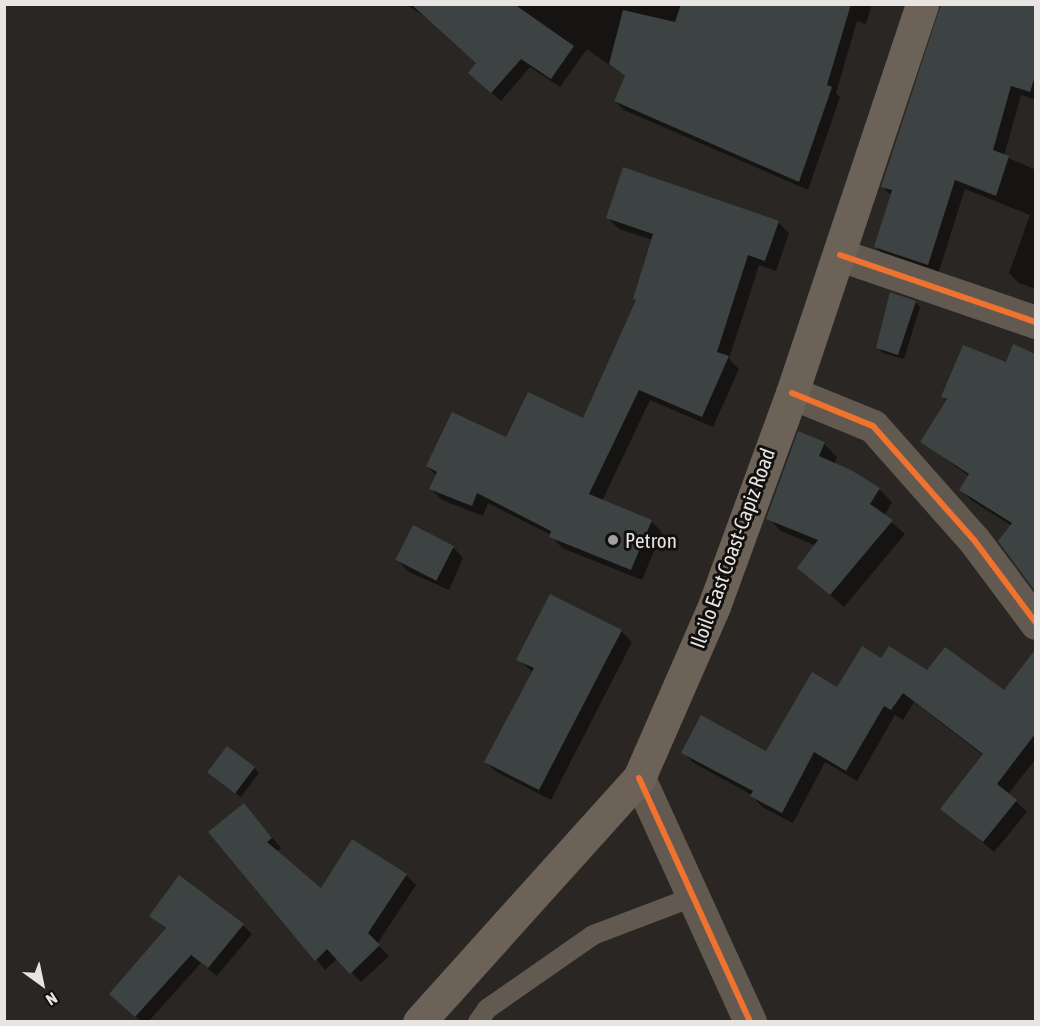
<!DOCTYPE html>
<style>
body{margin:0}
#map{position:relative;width:1040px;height:1026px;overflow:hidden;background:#292624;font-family:"Asap Condensed",sans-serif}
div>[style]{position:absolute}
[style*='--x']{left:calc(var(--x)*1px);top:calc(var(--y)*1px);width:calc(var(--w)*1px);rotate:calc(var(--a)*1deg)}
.shadow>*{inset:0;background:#0007}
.building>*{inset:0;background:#3d4342;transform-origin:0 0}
.lane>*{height:20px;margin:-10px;padding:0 10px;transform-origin:10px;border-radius:10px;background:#625a50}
.street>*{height:33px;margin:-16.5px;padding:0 16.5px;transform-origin:16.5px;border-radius:16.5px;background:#625a50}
.primary>*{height:33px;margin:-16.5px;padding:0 16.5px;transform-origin:16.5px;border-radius:16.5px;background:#6d6257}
.cycleway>*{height:6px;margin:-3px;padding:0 3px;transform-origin:3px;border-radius:3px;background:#ef722f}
.dots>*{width:16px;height:16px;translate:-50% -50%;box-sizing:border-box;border:3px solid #11100e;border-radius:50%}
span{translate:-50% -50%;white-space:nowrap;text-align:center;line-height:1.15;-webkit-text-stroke:6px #11100e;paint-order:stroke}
.poi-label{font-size:21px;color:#e7e4e2}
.left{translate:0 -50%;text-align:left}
.street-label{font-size:21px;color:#e7e4e2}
.frame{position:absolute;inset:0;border:6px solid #e7e4e2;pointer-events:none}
.north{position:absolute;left:12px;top:954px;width:60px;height:60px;-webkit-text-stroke:4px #11100e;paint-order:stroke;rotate:147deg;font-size:16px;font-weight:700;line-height:24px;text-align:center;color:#e7e4e2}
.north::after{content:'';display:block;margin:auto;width:21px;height:27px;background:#e7e4e2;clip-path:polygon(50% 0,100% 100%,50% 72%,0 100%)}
</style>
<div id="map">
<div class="shadow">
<i style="clip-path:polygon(405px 4px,872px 4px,866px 24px,857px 21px,836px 93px,840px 97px,808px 190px,624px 110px,615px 101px,626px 77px,587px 49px,560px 87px,530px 67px,501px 101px,479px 82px,478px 63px,426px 17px)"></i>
<i style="clip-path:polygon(943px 4px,1036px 4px,1036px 13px,1001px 6px,999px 13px,1036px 30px,1036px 100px,1021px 95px,1004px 156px,1036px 170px,1036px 289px,1019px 283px,1009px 273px,1030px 215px,965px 189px,938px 274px,885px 256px,875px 246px,892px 196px,882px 186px)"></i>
<i style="clip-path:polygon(608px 218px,778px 222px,789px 233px,776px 271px,759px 265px,729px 359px,739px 369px,713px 427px,650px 400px,602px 501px,651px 521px,662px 532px,642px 580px,562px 548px,551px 535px,488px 503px,483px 516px,442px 500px,431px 489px,437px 476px,427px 466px,507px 439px,584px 421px,637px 301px,653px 240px,619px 229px)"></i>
<i style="clip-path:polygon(915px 302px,920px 307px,904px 359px,883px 353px,878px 348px)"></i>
<i style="clip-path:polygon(1014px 346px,1036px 356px,1036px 588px,1000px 541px,1012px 526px,971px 500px,961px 489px,969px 476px,922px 442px,947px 401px,943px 397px,1007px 364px)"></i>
<i style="clip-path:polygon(824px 444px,837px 457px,834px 464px,879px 489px,892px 502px,884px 516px,905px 534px,844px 607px,799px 568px,816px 546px,781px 531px,768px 518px)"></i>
<i style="clip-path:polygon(453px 547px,463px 558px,449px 590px,409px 572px,398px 561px)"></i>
<i style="clip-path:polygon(621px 631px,632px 642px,551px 800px,497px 772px,486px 762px,533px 672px,518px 659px)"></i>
<i style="clip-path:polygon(881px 660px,1004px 692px,1022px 669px,1036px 679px,1036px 759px,1008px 794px,1027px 812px,994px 852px,942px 808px,984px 756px,914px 702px,903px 720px,895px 715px,857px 781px,825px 762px,793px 823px,762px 807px,752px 795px,694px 763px,683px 753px,767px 753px,837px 689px)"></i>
<i style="clip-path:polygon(254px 768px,259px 773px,241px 797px,214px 777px)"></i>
<i style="clip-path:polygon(244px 805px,281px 848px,276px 852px,321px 890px,406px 875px,416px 885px,377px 944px,389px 956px,361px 982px,338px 958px,325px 970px,211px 832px)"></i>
<i style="clip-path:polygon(151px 916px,243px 925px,252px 934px,217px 976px,201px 963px,148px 1022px,142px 1022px,120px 1002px,167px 930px)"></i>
</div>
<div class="building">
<i style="clip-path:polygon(411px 4px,514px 4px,574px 46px,551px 79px,521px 59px,491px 93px,468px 73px,476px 63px)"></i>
<i style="clip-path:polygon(681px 4px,851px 4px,827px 85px,832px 87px,799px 182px,614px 101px,625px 76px,609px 64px,623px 10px,675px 22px)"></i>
<i style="clip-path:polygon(941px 4px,1035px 4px,1035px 76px,1030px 92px,1011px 86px,993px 150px,1009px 156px,996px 196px,955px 180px,928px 265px,874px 247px,892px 190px,881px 187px)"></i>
<i style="clip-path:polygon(623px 167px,779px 221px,765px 261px,748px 255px,717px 352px,729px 356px,702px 417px,639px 390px,589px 494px,652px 520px,631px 570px,549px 537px,551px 531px,477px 493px,472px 506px,429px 489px,437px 472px,426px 466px,452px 412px,506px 437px,528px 392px,583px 418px,636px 300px,633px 299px,653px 234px,606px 218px)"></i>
<i style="clip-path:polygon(890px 292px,916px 301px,898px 355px,876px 348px)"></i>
<i style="clip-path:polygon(1013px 344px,1035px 354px,1035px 591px,998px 541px,1012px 523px,959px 490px,969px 474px,920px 442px,947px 399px,941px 397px,963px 345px,1006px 362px)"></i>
<i style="clip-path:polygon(798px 431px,825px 442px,819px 456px,851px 470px,880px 488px,870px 504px,893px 520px,830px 595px,797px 568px,818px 540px,766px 519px)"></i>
<i style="left:413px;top:525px;width:46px;height:39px;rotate:27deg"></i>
<i style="clip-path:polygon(550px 594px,622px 630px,539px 790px,484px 762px,534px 668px,516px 660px)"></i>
<i style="clip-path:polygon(862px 646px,881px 658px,889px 646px,927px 670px,945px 647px,1004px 690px,1035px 650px,1035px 734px,997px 784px,1017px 800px,983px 842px,940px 809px,983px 754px,903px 693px,891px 710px,884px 706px,846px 771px,814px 752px,782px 813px,750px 796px,753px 791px,681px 753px,701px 715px,766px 751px,812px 672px,837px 687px)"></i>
<i style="left:227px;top:746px;width:35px;height:33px;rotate:37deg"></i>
<i style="clip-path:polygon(244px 803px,272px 838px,267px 842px,321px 888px,352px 839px,407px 874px,368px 933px,380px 945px,350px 974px,327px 949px,315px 961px,208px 832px)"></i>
<i style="clip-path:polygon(179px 875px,244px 924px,208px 968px,191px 955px,135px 1017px,109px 994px,166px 928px,149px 916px)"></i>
</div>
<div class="lane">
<i style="--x:478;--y:1022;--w:16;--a:-55"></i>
<i style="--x:487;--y:1009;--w:129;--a:-34.9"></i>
<i style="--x:593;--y:935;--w:107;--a:-20.8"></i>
</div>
<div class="street">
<i style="--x:840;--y:255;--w:207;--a:18.9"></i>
<i style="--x:792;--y:393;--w:87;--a:22.2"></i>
<i style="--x:873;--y:426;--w:152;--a:48.5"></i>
<i style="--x:974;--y:540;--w:104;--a:53.2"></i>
<i style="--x:639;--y:778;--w:268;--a:65.5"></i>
</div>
<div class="primary">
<i style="--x:419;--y:1022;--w:329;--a:-48"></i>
<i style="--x:639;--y:778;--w:188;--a:-66.4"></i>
<i style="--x:714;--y:606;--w:227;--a:-69.9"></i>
<i style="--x:792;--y:393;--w:410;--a:-71.5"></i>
</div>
<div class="cycleway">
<i style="--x:840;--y:255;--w:207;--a:18.9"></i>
<i style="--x:792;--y:393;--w:87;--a:22.2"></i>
<i style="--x:873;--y:426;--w:152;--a:48.5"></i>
<i style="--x:974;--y:540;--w:104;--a:53.2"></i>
<i style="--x:639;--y:778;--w:268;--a:65.5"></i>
</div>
<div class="dots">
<i style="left:613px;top:540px;background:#a4a2a0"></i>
</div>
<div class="poi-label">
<span class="left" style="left:625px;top:540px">Petron</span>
</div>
<div class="street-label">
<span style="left:732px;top:548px;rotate:-70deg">Iloilo East Coast-Capiz Road</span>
</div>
<div class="frame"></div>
<div class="north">N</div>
</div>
